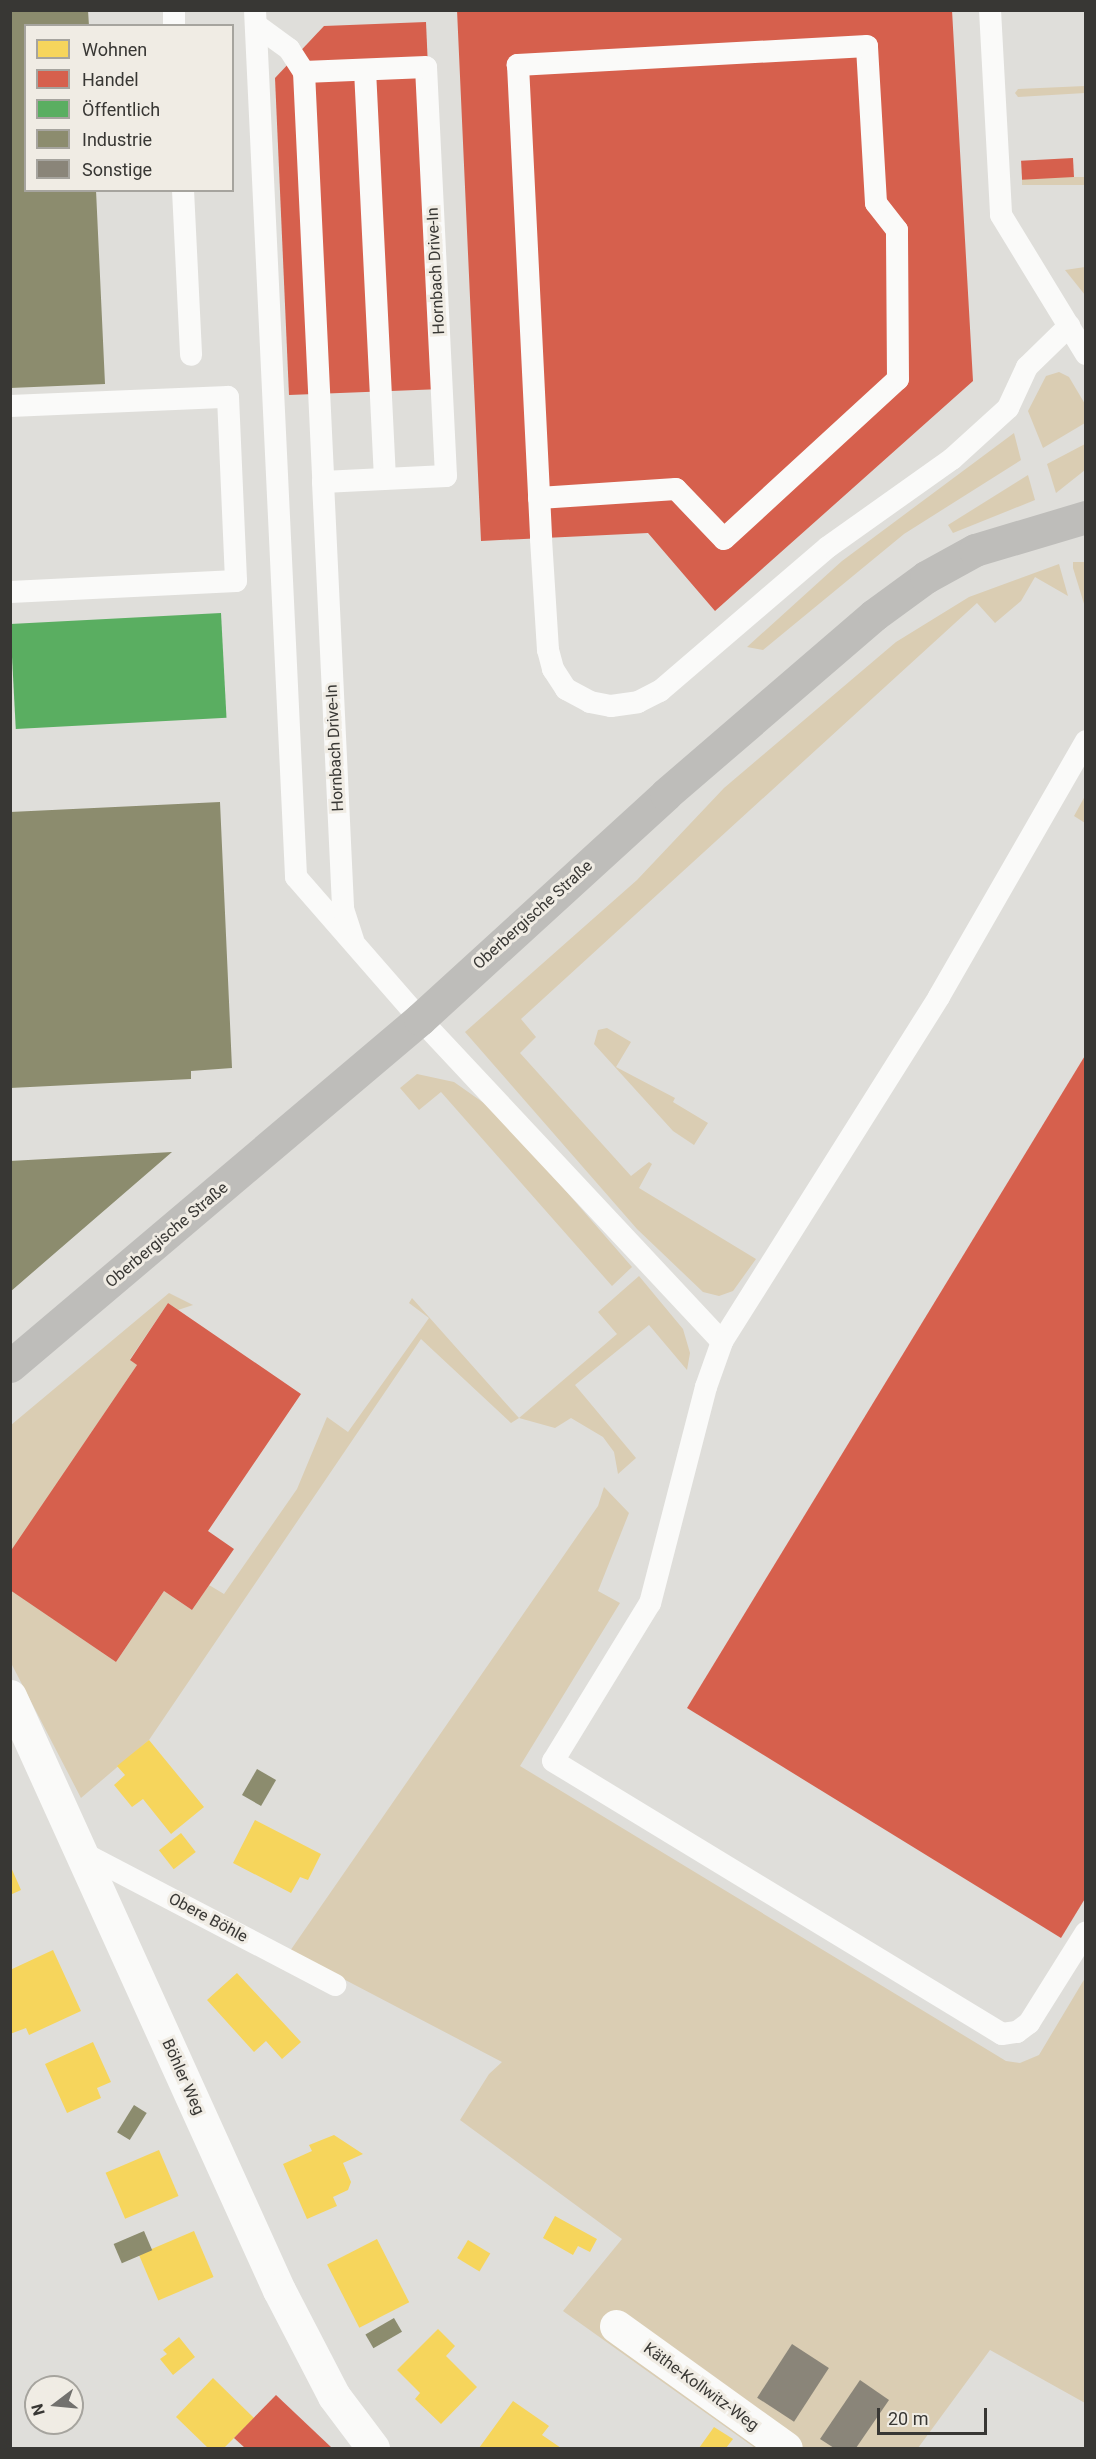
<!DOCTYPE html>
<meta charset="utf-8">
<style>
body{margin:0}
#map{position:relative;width:1096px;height:2459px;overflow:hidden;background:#dfdeda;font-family:Roboto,sans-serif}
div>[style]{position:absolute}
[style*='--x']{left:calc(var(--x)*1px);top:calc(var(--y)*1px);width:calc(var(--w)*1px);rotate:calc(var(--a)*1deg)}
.green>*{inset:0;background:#dacdb3;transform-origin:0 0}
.homes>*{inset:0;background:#f6d55c;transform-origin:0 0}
.shops>*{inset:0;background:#d6604d;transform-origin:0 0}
.public>*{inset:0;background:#5aae61;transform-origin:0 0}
.industry>*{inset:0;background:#8c8c6e;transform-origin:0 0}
.building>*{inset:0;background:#8a8579;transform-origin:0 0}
.lane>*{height:22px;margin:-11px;padding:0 11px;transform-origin:11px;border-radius:11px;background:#fafaf9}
.street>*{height:33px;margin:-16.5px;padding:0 16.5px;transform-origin:16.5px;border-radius:16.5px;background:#fafaf9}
.secondary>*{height:33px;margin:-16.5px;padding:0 16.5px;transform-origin:16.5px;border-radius:16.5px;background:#bebdba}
span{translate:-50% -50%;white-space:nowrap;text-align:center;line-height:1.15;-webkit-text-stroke:6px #f0ece4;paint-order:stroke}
.street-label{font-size:16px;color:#383734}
.frame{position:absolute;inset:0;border:12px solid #383734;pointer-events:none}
.legend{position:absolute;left:24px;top:24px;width:210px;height:168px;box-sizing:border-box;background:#f0ece4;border:2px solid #a6a49e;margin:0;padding:8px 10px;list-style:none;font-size:18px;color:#383734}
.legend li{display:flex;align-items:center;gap:12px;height:30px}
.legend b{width:30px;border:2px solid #a6a49e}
.north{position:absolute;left:24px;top:2375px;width:60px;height:60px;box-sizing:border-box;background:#f0ece4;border:2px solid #a6a49e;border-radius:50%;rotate:254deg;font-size:16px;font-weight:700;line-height:24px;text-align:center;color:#383734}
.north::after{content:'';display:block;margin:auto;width:21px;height:27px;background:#72716e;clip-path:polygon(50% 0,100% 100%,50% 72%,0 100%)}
.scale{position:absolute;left:877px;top:2408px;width:110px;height:27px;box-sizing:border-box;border:3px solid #383734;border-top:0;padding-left:8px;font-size:18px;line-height:21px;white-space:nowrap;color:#383734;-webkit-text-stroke:4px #f0ece4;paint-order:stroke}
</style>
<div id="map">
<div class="green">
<i style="clip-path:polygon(1085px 86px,1085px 93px,1018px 97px,1015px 93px,1018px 89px)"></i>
<i style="left:1085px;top:177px;width:8px;height:63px;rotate:90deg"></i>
<i style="clip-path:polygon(1085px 267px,1086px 295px,1085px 295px,1065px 270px)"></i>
<i style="clip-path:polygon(1059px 372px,1069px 377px,1085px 404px,1085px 423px,1043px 448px,1028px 411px,1046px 376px)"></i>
<i style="clip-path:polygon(1014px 433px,1021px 460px,904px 534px,763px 650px,747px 647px,842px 561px)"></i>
<i style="clip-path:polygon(1085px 444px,1085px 470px,1056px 493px,1047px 464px)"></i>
<i style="clip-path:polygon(1028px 475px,1035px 500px,953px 533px,948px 525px)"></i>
<i style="clip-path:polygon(1073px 562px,1085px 562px,1085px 607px,1073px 568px)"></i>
<i style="clip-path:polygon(1059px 564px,1068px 596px,1035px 577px,1021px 601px,995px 623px,977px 603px,521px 1019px,536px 1037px,520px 1053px,631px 1176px,649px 1162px,652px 1164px,639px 1188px,756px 1259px,733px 1291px,719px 1296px,703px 1292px,637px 1229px,465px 1032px,637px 880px,724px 788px,896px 642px,969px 597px)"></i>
<i style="clip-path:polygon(1085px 796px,1085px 823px,1074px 816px)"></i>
<i style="clip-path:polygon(607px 1028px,631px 1042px,616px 1067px,675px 1098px,673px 1102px,708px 1123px,694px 1145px,673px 1131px,594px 1044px,598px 1030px)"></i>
<i style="clip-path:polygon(417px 1074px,454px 1082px,498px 1113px,632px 1267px,612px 1286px,441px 1092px,419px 1110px,400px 1088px)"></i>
<i style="clip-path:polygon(639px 1276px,683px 1329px,690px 1353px,687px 1370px,649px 1325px,575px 1385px,636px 1458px,618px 1474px,614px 1452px,603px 1437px,571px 1418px,555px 1428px,519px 1418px,511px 1423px,421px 1339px,149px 1740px,81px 1798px,11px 1663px,11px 1590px,116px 1662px,164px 1591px,192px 1610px,209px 1585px,224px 1594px,297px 1489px,327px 1417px,348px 1432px,429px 1318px,409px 1303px,412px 1298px,519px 1418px,617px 1334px,598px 1312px)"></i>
<i style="clip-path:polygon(169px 1293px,193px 1305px,178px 1310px,168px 1303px,130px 1359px,137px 1365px,11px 1552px,11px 1425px)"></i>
<i style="clip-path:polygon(604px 1487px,629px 1513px,598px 1591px,620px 1603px,520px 1766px,1006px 2061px,1020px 2063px,1039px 2055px,1085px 1978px,1085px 2403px,990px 2350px,918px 2448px,755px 2448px,563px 2311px,622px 2239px,460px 2120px,489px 2074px,502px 2062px,290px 1951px,598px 1506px)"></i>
</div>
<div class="homes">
<i style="clip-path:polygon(149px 1740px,204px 1807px,171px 1834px,143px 1799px,132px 1807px,114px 1785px,125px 1775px,117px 1766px)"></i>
<i style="clip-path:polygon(255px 1820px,321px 1854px,308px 1880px,300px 1877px,291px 1893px,233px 1863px)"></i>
<i style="left:181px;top:1833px;width:24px;height:28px;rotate:52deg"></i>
<i style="clip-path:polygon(10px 1865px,21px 1890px,10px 1895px)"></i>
<i style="clip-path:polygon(53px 1950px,81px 2011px,29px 2035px,26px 2028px,10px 2034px,10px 1970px)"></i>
<i style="clip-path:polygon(237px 1973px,301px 2042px,282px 2059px,266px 2041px,254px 2052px,207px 2000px)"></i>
<i style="clip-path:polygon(93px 2042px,111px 2082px,97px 2088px,101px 2098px,67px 2113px,45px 2064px)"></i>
<i style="clip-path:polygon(334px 2135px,363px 2154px,343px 2163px,351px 2182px,348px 2190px,333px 2197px,337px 2206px,307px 2219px,283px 2164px,312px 2151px,309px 2145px)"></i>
<i style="left:159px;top:2150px;width:50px;height:58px;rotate:67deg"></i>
<i style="clip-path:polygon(555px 2216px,597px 2239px,590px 2252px,578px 2246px,573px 2255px,543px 2238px)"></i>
<i style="left:194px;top:2231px;width:50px;height:60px;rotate:67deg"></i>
<i style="left:377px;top:2239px;width:71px;height:56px;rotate:63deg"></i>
<i style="left:468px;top:2240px;width:26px;height:21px;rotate:31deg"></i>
<i style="clip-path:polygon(438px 2329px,455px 2346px,446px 2356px,477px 2387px,441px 2424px,415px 2399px,420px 2393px,397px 2370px)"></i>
<i style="clip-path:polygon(179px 2337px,195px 2357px,173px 2375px,160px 2359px,167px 2354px,163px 2350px)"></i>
<i style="clip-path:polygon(213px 2378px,254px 2418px,224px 2448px,208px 2448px,176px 2417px)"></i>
<i style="clip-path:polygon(513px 2401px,549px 2426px,542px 2435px,561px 2448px,479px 2448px)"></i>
<i style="clip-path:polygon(714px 2427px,733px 2439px,726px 2448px,699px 2448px)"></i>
</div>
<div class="shops">
<i style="clip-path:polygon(457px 10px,952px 10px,973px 381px,715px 611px,648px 533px,481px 541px)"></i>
<i style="clip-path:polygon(426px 22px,442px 389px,289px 395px,275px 78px,324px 26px)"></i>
<i style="left:1073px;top:158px;width:19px;height:52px;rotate:87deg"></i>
<i style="clip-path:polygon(1086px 1054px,1086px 1897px,1061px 1938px,687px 1708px)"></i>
<i style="clip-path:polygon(168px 1303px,301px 1394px,208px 1531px,234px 1549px,192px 1610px,164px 1591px,116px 1662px,10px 1590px,10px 1552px,137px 1365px,130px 1360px)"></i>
<i style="clip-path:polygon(276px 2395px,332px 2448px,245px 2448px,234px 2438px)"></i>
</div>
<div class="public">
<i style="left:221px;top:613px;width:105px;height:211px;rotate:87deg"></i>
</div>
<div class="industry">
<i style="clip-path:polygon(10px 10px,88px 10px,89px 26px,26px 26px,26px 190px,96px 190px,105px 384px,10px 388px)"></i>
<i style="clip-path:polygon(220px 802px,232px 1068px,191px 1071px,191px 1079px,10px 1088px,10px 812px)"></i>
<i style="clip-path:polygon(172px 1152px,40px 1266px,10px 1292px,10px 1161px)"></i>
<i style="left:257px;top:1769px;width:22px;height:30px;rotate:30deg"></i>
<i style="left:134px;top:2105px;width:15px;height:32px;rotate:32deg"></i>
<i style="left:144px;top:2231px;width:21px;height:33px;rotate:67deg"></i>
<i style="left:394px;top:2318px;width:16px;height:33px;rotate:60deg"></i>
</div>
<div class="building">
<i style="left:792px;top:2344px;width:44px;height:64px;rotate:33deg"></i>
<i style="clip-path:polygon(860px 2380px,889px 2400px,856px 2448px,834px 2448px,820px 2439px)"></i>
</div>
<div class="lane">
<i style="--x:174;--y:10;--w:16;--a:90"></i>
<i style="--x:255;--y:10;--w:868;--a:87.29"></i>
<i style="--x:296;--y:877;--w:189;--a:48.9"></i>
<i style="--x:420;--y:1019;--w:442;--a:46.9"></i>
<i style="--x:990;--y:10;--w:205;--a:86.9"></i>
<i style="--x:1001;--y:215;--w:163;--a:58.6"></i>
<i style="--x:256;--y:25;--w:41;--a:36"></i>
<i style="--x:289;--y:49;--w:27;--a:57"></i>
<i style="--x:365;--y:70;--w:409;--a:87.2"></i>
<i style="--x:183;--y:190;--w:165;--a:87.2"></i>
<i style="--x:10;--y:406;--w:218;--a:-2.4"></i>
<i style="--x:228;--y:397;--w:184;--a:87.5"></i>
<i style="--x:236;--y:581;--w:226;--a:177.2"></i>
<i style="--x:323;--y:482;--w:123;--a:-2.8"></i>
<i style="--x:446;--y:476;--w:409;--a:-92.8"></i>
<i style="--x:426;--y:67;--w:122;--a:177.7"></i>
<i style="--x:304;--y:72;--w:410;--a:87.3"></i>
<i style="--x:323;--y:482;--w:427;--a:87.3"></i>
<i style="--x:343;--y:909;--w:33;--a:72"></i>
<i style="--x:539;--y:498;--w:137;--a:-3.8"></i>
<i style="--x:676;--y:489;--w:69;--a:46.2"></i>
<i style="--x:724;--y:539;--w:236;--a:-42.6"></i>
<i style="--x:898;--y:379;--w:149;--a:-90.4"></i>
<i style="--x:897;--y:230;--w:34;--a:-128"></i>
<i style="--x:876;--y:203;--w:157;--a:-93.3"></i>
<i style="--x:867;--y:46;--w:350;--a:176.9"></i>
<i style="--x:518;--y:65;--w:475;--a:87.2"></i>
<i style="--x:541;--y:539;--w:111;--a:86.4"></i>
<i style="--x:548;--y:650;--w:20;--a:75"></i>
<i style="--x:553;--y:669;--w:24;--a:57"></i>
<i style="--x:566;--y:689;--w:27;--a:28"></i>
<i style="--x:590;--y:702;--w:21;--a:11"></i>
<i style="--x:611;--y:706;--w:27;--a:-8"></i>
<i style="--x:638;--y:702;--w:25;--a:-27"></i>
<i style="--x:660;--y:691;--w:221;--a:-40.6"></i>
<i style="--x:828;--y:547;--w:152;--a:-35.4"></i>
<i style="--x:952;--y:459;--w:76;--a:-42.3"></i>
<i style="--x:1008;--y:408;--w:45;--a:-65.1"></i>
<i style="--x:1027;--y:367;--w:59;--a:-44.3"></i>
<i style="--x:1086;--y:741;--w:295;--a:119.9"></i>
<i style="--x:939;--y:997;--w:408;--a:122.2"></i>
<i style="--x:722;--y:1342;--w:48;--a:109.6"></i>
<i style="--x:706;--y:1387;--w:223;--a:104.5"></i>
<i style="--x:650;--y:1603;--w:185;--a:121.5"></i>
<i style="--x:553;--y:1761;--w:525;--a:31.3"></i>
<i style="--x:1002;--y:2034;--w:15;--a:-8"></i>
<i style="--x:1017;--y:2032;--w:15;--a:-37"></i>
<i style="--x:1029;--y:2023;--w:107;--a:-57.9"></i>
<i style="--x:81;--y:1852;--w:287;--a:27.6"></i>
</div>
<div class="street">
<i style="--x:10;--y:1696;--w:652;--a:65.64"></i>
<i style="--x:279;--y:2290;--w:119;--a:62.6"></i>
<i style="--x:334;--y:2396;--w:65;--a:53.1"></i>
<i style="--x:616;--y:2326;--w:209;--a:35.7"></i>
</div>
<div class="secondary">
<i style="--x:10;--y:1366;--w:537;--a:-40.24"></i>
<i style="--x:420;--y:1019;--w:333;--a:-42.4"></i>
<i style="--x:666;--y:794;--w:274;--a:-40.7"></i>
<i style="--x:874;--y:615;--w:64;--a:-36.2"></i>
<i style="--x:926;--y:577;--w:56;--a:-28.9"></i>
<i style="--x:975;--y:550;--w:116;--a:-16.6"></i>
</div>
<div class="street-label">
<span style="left:436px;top:271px;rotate:-93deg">Hornbach Drive-In</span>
<span style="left:335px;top:748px;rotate:-93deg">Hornbach Drive-In</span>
<span style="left:533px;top:915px;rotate:-42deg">Oberbergische Straße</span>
<span style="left:167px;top:1235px;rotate:-40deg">Oberbergische Straße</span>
<span style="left:208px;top:1918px;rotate:28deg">Obere Böhle</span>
<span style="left:183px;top:2077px;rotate:66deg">Böhler Weg</span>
<span style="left:701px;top:2387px;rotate:36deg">Käthe-Kollwitz-Weg</span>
</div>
<div class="frame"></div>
<ul class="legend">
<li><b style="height:16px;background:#f6d55c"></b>Wohnen</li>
<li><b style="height:16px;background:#d6604d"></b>Handel</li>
<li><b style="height:16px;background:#5aae61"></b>Öffentlich</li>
<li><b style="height:16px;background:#8c8c6e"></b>Industrie</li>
<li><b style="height:16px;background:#8a8579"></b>Sonstige</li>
</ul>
<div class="north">N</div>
<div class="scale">20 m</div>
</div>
